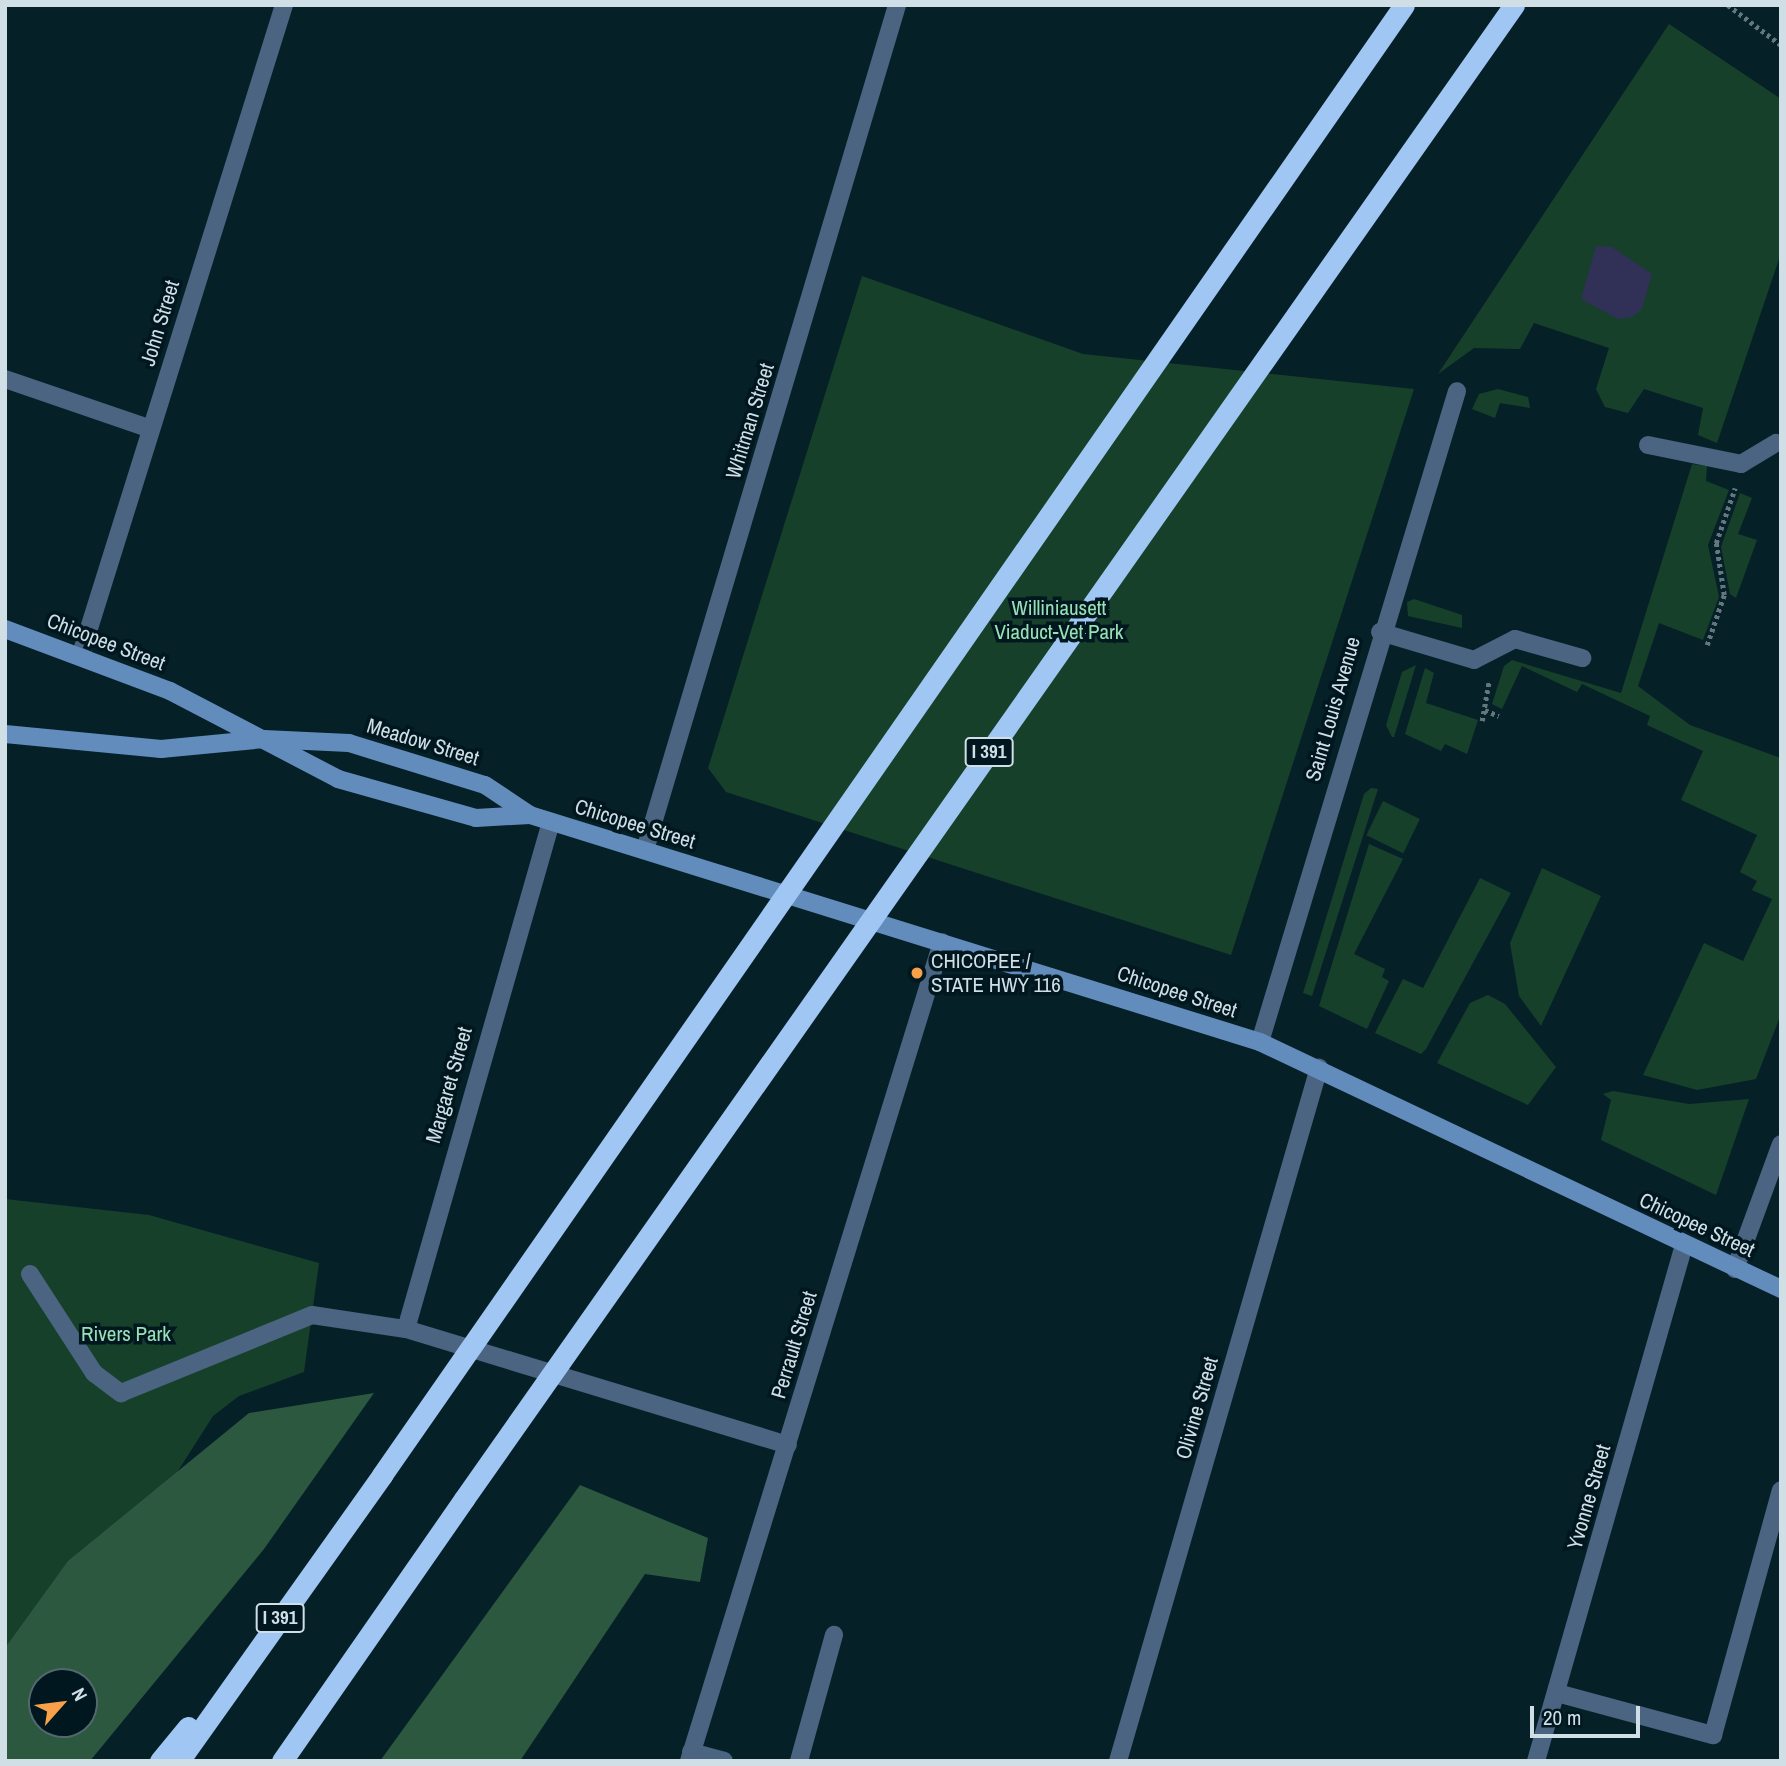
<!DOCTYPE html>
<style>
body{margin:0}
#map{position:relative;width:1786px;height:1766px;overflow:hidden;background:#062028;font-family:"Archivo Narrow",sans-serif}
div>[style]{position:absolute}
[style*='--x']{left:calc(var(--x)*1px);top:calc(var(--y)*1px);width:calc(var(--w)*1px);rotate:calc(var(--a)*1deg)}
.green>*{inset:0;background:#16402a;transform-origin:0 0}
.forest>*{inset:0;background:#2b583f}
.water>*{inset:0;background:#313056}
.path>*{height:4.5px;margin-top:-2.25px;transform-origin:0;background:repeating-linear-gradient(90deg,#62777f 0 3.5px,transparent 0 7px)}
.service>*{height:18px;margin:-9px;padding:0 9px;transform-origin:9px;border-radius:9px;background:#4a6481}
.minor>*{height:18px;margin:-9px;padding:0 9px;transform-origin:9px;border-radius:9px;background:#4a6481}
.secondary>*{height:18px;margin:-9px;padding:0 9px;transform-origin:9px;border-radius:9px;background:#628cbb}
.motorway>*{height:21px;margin:-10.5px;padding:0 10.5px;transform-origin:10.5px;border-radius:10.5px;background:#a0c7f3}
.motorway-bridge>*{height:21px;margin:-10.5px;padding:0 10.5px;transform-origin:10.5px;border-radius:10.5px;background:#a0c7f3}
.dots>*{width:19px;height:19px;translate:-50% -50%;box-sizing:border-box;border:4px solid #00171f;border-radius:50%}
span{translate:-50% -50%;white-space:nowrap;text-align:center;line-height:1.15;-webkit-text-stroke:7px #00171f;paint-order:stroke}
.shield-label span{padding:2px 5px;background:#00171f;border:2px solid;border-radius:5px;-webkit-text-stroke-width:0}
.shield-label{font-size:19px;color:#d0dfe5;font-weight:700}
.street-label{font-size:21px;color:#d0dfe5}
.park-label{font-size:21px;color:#97e1b5}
.poi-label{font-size:21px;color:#d0dfe5}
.left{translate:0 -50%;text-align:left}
.frame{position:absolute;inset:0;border:7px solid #d0dfe5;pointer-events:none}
.north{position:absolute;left:28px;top:1668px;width:70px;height:70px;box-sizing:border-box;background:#00171f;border:2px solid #53676e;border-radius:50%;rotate:62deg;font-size:19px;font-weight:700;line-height:28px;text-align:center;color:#d0dfe5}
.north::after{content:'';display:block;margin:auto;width:24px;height:32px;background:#f8a14a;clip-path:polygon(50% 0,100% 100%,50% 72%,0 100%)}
.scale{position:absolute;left:1530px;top:1706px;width:110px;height:32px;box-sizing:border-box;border:4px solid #d0dfe5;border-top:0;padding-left:9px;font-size:21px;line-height:24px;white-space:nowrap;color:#d0dfe5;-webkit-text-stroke:5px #00171f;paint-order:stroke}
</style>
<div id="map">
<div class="green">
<i style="clip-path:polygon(1669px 24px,1781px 99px,1781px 253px,1717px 443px,1698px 435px,1703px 408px,1644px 389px,1628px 413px,1605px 407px,1596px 389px,1609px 348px,1534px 323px,1520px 349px,1474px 348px,1438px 374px)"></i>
<i style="clip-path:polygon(862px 276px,1083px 354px,1414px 389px,1231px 955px,726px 792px,708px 768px)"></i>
<i style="clip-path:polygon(1498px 389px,1528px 397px,1530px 408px,1500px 403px,1495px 418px,1472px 409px,1479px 394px)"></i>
<i style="clip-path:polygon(1692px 464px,1707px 466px,1706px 481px,1729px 490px,1708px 545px,1719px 597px,1703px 640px,1659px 623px,1638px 686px,1690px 725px,1781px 758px,1781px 1014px,1756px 1079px,1697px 1090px,1643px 1075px,1704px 943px,1743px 961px,1772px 899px,1752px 890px,1757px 881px,1740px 872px,1757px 835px,1681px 800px,1703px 751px,1647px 725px,1650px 716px,1582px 684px,1577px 692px,1522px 666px,1502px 709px,1492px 704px,1504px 666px,1512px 660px,1621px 693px)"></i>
<i style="clip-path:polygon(1740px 493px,1752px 498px,1738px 534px,1757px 540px,1736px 598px,1730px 594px,1721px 547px)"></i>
<i style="clip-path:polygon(1414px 599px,1462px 615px,1462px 628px,1408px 616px,1407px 602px)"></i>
<i style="clip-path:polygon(1416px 665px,1394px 737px,1392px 737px,1386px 725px,1402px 672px)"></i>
<i style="clip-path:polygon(1425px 668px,1434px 673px,1426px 703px,1478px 720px,1467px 754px,1445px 744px,1441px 751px,1405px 734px)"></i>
<i style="clip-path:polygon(1371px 788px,1378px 789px,1312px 996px,1303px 993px,1364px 794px)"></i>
<i style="left:1383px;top:801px;width:41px;height:38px;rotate:26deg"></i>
<i style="clip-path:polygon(1369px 844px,1403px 859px,1354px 954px,1385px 969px,1382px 977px,1389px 981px,1367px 1029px,1319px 1006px)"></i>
<i style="clip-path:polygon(1542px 868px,1601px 896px,1541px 1026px,1519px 996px,1510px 943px)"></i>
<i style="clip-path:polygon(1480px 878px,1511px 893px,1426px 1049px,1421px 1054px,1375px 1033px,1403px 979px,1423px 988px)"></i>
<i style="clip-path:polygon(1488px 995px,1505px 1004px,1556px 1067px,1528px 1105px,1437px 1063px,1470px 1003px)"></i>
<i style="clip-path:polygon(1613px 1091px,1689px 1104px,1749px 1099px,1716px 1195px,1601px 1140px,1611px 1100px,1603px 1094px)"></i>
<i style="clip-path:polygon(5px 1199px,149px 1215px,319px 1263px,304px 1372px,239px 1396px,213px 1416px,134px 1540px,5px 1686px)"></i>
</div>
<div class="forest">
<i style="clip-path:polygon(evenodd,374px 1393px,264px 1549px,90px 1761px,5px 1761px,5px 1648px,68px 1561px,249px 1413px,374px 1393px,42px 1682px,84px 1682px,84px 1724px,42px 1724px,42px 1682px)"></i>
<i style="clip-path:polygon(580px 1485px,708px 1538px,700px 1582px,645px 1574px,520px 1761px,380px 1761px)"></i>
</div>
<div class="water">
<i style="clip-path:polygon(1596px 246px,1612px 247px,1652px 274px,1642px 309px,1632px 317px,1618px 319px,1581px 299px)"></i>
</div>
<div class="path">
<i style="--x:1728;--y:5;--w:66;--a:37"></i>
<i style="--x:1707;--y:645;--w:53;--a:-71.2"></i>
<i style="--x:1724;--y:595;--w:53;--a:-98.7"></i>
<i style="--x:1716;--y:543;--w:58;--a:-70.9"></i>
<i style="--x:1485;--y:710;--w:15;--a:23"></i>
<i style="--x:1482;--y:721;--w:41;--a:-80.1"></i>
</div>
<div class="service">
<i style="--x:5;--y:379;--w:154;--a:18.9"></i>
<i style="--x:1648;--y:445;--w:95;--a:11.5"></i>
<i style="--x:1741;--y:464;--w:41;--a:-31"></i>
<i style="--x:1380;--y:632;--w:98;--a:16.6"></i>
<i style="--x:1474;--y:660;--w:46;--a:-27.1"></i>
<i style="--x:1515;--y:639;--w:70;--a:15.8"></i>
<i style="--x:30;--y:1274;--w:118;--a:57.1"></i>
<i style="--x:94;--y:1373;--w:34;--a:37"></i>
<i style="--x:121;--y:1393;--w:206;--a:-22.2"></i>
<i style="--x:312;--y:1315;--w:95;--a:8.5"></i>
<i style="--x:1557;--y:1693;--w:162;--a:15.1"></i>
<i style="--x:1713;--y:1735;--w:254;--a:-74.5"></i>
<i style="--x:691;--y:1752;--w:34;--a:15"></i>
<i style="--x:799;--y:1761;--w:131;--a:-74.5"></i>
</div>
<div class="minor">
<i style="--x:81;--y:654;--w:680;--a:-72.63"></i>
<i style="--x:551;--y:822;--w:527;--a:105.96"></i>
<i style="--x:406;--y:1329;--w:399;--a:16.9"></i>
<i style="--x:645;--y:850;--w:882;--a:-73.39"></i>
<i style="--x:1260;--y:1042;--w:680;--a:-73.16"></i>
<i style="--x:1735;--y:1269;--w:133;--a:-69.8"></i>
<i style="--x:689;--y:1761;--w:857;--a:-72.83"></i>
<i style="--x:1118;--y:1761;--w:722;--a:-73.83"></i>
<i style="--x:1536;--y:1761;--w:537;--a:-74"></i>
</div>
<div class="secondary">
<i style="--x:5;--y:629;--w:176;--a:20.6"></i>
<i style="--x:170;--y:691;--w:190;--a:27.6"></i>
<i style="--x:338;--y:779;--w:143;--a:15.8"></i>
<i style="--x:476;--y:818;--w:54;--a:-3.2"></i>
<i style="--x:5;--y:734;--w:157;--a:5.5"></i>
<i style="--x:161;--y:749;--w:103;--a:-5.5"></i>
<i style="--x:264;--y:739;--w:85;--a:2.7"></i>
<i style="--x:349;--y:743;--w:142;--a:17.2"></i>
<i style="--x:485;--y:785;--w:54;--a:33.7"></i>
<i style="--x:530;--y:815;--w:764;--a:17.27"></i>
<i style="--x:1260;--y:1042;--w:577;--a:25.37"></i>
</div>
<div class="motorway">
<i style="--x:160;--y:1761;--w:44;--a:-50.5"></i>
<i style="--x:179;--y:1761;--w:351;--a:-54.6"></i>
<i style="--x:282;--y:1761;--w:319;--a:-55.2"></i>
</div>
<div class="motorway-bridge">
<i style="--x:382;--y:1475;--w:1790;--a:-55.19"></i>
<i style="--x:464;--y:1499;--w:1826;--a:-54.9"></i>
</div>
<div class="dots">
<i style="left:917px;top:973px;background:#f8a14a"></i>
</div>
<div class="shield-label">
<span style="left:989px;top:752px">I 391</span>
<span style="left:280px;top:1618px">I 391</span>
</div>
<div class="street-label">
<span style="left:160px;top:323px;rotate:-73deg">John Street</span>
<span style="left:750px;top:421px;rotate:-73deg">Whitman Street</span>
<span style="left:106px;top:642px;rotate:21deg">Chicopee Street</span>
<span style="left:1333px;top:709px;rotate:-74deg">Saint Louis Avenue</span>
<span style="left:423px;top:742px;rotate:17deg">Meadow Street</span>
<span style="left:635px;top:824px;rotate:17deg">Chicopee Street</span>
<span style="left:1177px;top:992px;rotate:18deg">Chicopee Street</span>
<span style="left:449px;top:1085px;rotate:-74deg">Margaret Street</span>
<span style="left:1697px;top:1225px;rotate:25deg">Chicopee Street</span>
<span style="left:794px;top:1345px;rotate:-73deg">Perrault Street</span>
<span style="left:1197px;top:1408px;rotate:-74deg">Olivine Street</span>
<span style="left:1589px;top:1497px;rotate:-74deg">Yvonne Street</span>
</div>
<div class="park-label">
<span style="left:1059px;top:620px">Williniausett<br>Viaduct-Vet Park</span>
<span style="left:126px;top:1334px">Rivers Park</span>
</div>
<div class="poi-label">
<span class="left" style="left:931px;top:973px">CHICOPEE /<br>STATE HWY 116</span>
</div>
<div class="frame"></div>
<div class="north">N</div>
<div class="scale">20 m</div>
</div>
